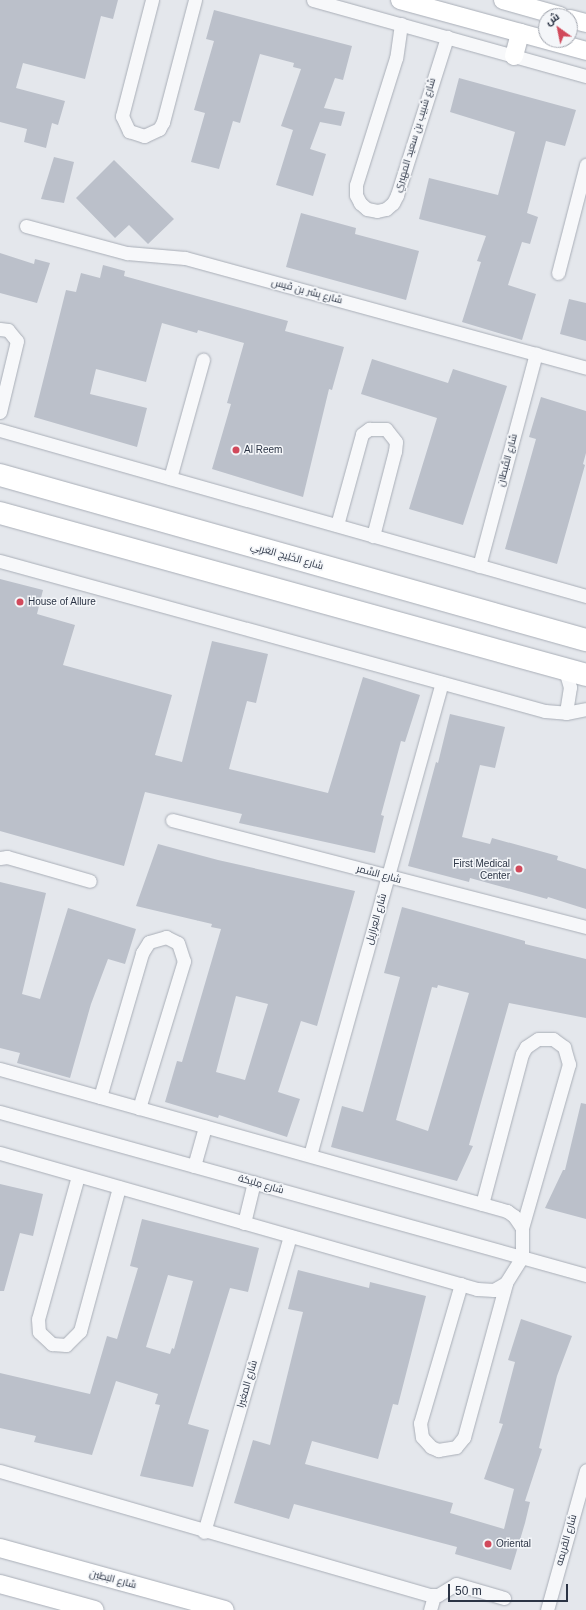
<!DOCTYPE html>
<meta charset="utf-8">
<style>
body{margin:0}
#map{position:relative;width:586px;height:1610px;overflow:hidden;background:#e4e7ec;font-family:Helvetica,Cairo,sans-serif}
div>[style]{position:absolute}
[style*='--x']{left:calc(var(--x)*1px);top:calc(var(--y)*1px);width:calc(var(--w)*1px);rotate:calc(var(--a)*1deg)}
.building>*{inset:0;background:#bbc0ca}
.roads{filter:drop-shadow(0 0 1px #a9aeb7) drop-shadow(0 0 1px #a9aeb7)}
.street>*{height:13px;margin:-6.5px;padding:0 6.5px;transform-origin:6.5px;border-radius:6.5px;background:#f7f8fa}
.secondary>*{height:18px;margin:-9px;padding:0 9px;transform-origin:9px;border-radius:9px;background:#fff}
.highway>*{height:22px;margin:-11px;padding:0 11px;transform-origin:11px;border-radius:11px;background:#fff}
.dots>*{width:11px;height:11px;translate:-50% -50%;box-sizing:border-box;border:2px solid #f4f6f9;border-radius:50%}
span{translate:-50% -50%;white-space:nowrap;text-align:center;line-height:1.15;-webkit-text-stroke:3px #f4f6f9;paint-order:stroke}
.street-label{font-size:10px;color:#2b3445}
.poi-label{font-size:10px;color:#2b3445}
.left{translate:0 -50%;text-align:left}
.right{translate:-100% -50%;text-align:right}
.north{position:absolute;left:538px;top:8px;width:40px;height:40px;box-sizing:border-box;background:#f4f6f9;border:1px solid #a4a8b1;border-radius:50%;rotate:327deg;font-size:11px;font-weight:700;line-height:16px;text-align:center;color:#2b3445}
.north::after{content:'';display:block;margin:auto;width:14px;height:18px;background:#d1495b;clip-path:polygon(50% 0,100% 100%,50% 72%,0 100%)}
.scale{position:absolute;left:448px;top:1584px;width:120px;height:18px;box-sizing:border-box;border:2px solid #2b3445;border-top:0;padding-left:5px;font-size:12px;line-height:14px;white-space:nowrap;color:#2b3445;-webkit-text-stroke:3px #f4f6f9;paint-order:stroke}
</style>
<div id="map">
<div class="building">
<i style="clip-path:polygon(0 0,118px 0,113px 19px,101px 16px,85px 79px,23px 63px,16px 88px,65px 101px,58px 125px,52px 123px,46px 148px,24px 142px,27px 129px,0 122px)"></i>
<i style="clip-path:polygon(214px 10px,352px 46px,343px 80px,335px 78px,324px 108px,345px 112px,341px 126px,320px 122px,310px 149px,326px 154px,313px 196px,276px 185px,293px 130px,281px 126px,301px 69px,293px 67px,294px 63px,260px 54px,240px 123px,233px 121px,219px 169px,191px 162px,205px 113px,194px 110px,214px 41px,206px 39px)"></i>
<i style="clip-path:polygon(459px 78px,576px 110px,565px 146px,546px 141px,527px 213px,538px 217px,530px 244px,522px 242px,508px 285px,536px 294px,522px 340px,462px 322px,481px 262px,477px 261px,486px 236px,419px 219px,429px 178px,498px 195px,515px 132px,450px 112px)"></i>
<i style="clip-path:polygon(54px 157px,74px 162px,64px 203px,41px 199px)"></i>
<i style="clip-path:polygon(114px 160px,174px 219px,148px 244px,129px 225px,115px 238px,76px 198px)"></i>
<i style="clip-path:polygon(301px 213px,356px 228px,355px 234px,419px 251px,406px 300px,286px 267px)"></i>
<i style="clip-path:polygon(0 253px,34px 264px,35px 259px,50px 263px,37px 303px,0 293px)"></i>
<i style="clip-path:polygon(103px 265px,125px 271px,124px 276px,288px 321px,285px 331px,344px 347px,332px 390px,329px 389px,303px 497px,212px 469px,231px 404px,227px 403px,244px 343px,198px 330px,197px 333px,162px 323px,146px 382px,96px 369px,90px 394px,147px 408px,137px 447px,34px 417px,66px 290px,76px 292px,81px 273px,100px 278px)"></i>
<i style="clip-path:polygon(569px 299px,586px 303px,586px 341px,560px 334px)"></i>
<i style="clip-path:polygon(372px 359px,448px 383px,453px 369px,507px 386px,463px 525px,409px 509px,437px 418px,361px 394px)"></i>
<i style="clip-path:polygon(541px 397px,586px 411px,586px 453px,583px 464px,585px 465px,557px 564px,505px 549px,536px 439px,529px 437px)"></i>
<i style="clip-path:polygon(0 579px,43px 590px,37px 614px,75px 625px,63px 665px,172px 695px,155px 755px,182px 762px,212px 641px,268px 654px,256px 703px,247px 701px,229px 769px,328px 793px,363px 677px,420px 695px,405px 742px,401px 741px,381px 815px,384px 816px,375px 853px,239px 823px,242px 814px,145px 792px,124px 866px,0 831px)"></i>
<i style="clip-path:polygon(450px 714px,505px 727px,495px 768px,480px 765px,462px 837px,490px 844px,492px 838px,558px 856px,557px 860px,586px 869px,586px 909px,548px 897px,547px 899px,470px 878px,469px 882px,408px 866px,436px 762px,438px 763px)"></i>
<i style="clip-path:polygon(evenodd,158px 844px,218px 860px,355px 891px,317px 1026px,301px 1021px,278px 1092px,300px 1099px,287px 1137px,219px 1115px,218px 1118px,165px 1102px,177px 1061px,182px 1062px,221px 929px,211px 927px,212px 924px,136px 906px,158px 844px,236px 996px,268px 1004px,245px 1080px,216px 1072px,236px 996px)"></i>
<i style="clip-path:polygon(0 882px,46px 893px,22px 994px,40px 999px,68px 908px,136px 929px,125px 964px,108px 959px,91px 1004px,70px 1078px,17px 1063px,20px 1053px,0 1048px)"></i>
<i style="clip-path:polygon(evenodd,402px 907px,525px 941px,525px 944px,586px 959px,586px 1018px,509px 1003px,469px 1145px,473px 1146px,457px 1181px,331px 1147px,342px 1106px,363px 1112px,400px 977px,384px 973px,402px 907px,438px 985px,469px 993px,428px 1131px,396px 1120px,432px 987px,437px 988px,438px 985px)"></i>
<i style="clip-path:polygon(581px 1103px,586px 1104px,586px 1219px,545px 1208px,563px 1170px,565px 1170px)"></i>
<i style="clip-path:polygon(0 1184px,43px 1194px,33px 1236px,20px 1233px,4px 1291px,0 1291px)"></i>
<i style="clip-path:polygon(evenodd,142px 1219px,259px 1248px,248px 1292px,230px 1288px,188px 1424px,209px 1430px,193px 1487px,140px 1476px,160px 1405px,155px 1404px,158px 1394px,116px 1381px,92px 1455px,34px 1442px,36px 1436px,0 1428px,0 1373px,90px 1394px,107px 1336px,117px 1339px,138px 1268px,130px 1266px,142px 1219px,168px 1275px,193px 1281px,174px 1349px,172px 1348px,170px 1354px,146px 1347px,168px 1275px)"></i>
<i style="clip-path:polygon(298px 1270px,369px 1288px,370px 1282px,426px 1296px,398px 1405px,393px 1404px,378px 1459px,312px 1441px,305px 1464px,453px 1503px,450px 1513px,504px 1529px,514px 1489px,484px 1479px,503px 1424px,499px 1423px,515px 1362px,508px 1360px,521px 1319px,572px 1336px,557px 1376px,539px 1448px,542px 1449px,525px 1501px,530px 1502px,525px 1523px,511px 1570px,455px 1554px,457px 1547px,294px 1504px,289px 1519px,234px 1503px,253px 1440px,270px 1445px,303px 1312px,288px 1309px)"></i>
</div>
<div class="roads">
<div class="street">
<i style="--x:152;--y:0;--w:120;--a:104.5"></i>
<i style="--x:122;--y:116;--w:17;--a:65"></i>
<i style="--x:129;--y:131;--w:16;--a:18"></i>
<i style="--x:144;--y:136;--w:17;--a:-25"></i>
<i style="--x:159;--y:129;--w:8;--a:-60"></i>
<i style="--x:163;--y:122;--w:126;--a:-75.3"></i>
<i style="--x:313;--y:0;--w:283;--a:15.6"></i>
<i style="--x:401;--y:24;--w:34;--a:98"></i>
<i style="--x:396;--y:58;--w:133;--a:107.5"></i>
<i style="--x:356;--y:185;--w:10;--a:90"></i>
<i style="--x:356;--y:195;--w:9;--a:63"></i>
<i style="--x:360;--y:203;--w:9;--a:41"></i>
<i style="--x:367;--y:209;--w:10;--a:11"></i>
<i style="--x:377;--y:211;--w:9;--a:-13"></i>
<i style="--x:386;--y:209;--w:9;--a:-41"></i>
<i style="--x:393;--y:203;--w:9;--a:-63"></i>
<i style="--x:397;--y:195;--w:166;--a:-72.4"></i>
<i style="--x:26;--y:226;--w:105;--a:15"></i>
<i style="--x:127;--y:253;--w:58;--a:4.9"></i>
<i style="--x:185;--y:258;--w:416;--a:15.3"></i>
<i style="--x:558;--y:273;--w:112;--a:-75.5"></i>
<i style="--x:0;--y:329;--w:8;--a:7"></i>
<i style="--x:8;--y:330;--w:14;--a:51"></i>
<i style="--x:17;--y:341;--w:73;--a:103.5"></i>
<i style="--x:0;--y:430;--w:609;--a:15.82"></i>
<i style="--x:170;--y:478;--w:123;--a:-74.4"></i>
<i style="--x:337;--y:525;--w:94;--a:-74.6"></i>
<i style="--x:362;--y:434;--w:9;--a:-36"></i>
<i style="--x:369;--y:429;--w:17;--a:0"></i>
<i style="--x:386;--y:429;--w:16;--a:52"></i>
<i style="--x:396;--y:442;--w:9;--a:96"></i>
<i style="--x:395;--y:451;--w:88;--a:104.5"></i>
<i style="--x:0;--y:561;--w:565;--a:15.39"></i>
<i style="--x:545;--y:711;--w:21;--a:5"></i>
<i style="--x:566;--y:713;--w:20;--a:-11"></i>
<i style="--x:479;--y:566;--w:220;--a:-75"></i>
<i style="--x:565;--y:670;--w:18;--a:74"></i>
<i style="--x:570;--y:687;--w:26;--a:99"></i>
<i style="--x:172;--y:820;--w:428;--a:14.5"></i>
<i style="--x:0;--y:858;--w:7;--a:-8"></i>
<i style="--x:7;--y:857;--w:86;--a:16.1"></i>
<i style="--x:0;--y:1069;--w:527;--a:15.65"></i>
<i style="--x:507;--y:1211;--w:9;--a:36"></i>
<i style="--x:514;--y:1216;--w:14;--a:56"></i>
<i style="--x:522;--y:1228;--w:29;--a:90"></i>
<i style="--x:522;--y:1257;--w:31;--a:122"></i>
<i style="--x:506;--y:1283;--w:14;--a:150"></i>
<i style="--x:494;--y:1290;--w:17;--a:-177"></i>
<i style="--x:477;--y:1289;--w:496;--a:-164.1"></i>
<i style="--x:100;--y:1097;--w:150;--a:-73.7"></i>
<i style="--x:142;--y:953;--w:13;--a:-58"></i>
<i style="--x:149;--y:942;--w:18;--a:-16"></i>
<i style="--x:166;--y:937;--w:13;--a:27"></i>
<i style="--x:178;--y:943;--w:19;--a:72"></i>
<i style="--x:184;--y:961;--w:154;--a:107"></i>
<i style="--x:0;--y:1112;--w:608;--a:15.54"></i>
<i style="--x:310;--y:1155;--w:490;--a:-74.4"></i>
<i style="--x:194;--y:1166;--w:41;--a:-74.2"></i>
<i style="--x:78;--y:1176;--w:148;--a:105.6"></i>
<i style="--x:38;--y:1319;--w:13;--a:86"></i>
<i style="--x:39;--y:1332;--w:18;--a:43"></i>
<i style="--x:52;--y:1344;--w:14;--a:4"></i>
<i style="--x:66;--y:1345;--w:20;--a:-45"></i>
<i style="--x:80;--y:1331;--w:149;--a:-74.8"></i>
<i style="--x:482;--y:1204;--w:155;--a:-75.1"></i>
<i style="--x:522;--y:1054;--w:8;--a:-60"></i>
<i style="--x:526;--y:1047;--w:14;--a:-34"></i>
<i style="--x:538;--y:1039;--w:15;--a:0"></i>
<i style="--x:553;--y:1039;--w:14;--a:36"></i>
<i style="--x:564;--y:1047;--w:18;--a:74"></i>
<i style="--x:569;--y:1064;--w:171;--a:106"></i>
<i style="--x:244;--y:1223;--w:42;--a:-76.3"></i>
<i style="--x:461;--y:1284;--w:145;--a:106.4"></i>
<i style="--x:420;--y:1423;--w:14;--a:82"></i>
<i style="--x:422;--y:1437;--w:13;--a:48"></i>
<i style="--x:431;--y:1447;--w:8;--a:23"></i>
<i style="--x:438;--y:1450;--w:18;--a:-9"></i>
<i style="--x:456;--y:1447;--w:13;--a:-51"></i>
<i style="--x:464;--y:1437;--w:160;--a:-74.7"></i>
<i style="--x:0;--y:1471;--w:448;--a:16.1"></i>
<i style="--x:430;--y:1595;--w:8;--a:0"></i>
<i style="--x:438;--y:1595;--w:21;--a:-31"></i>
<i style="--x:456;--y:1584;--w:50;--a:16.3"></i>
<i style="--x:204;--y:1532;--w:308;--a:-73.8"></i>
<i style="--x:430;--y:1610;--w:15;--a:-74"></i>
<i style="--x:547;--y:1610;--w:145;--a:-74.4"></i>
</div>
<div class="secondary">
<i style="--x:400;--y:0;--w:193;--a:15.3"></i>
<i style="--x:503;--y:0;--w:59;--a:15.7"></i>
<i style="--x:570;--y:19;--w:16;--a:14"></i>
<i style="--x:514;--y:56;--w:24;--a:-75"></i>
<i style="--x:0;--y:1548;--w:233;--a:15.4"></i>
<i style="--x:0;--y:1584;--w:98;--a:15.3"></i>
</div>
<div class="highway">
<i style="--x:0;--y:475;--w:609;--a:15.73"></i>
<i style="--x:0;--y:513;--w:608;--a:15.45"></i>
</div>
</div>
<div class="dots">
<i style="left:236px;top:450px;background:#d1495b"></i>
<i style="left:20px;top:602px;background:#d1495b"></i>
<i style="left:519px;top:869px;background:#d1495b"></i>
<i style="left:488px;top:1544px;background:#d1495b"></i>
</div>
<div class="street-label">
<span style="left:415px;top:135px;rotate:-73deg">شارع شبيب بن سعيد المهيري</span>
<span style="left:307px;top:291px;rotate:15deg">شارع بِشر بن قَيس</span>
<span style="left:507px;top:460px;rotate:-75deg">شارع القُبطان</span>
<span style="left:287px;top:556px;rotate:16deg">شارع الخَلِيج العَربِي</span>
<span style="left:379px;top:874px;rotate:15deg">شارع السَّمر</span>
<span style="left:376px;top:919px;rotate:-74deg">شارع العِرازِيل</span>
<span style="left:261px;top:1184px;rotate:16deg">شارع مِليكة</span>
<span style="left:247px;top:1384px;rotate:-74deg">شارع المغيرا</span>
<span style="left:566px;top:1540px;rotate:-74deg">شارع القريمه</span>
<span style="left:113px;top:1579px;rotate:15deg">شارع البَطِين</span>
</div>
<div class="poi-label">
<span class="left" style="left:244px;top:450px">Al Reem</span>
<span class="left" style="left:28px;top:602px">House of Allure</span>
<span class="right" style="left:510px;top:869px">First Medical<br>Center</span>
<span class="left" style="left:496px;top:1544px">Oriental</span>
</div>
<div class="north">ش</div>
<div class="scale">50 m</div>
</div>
